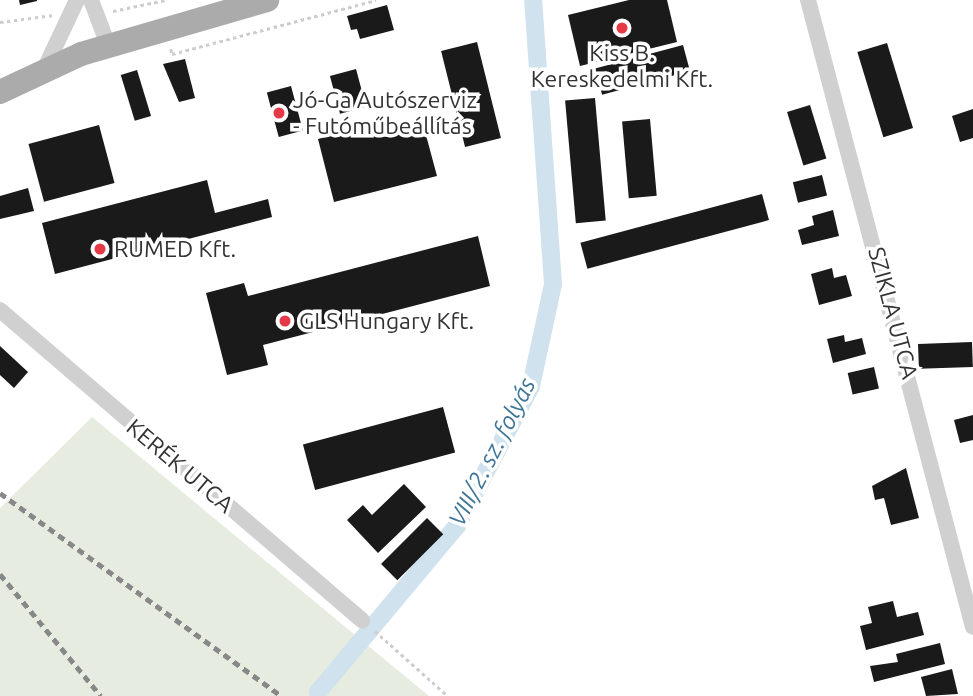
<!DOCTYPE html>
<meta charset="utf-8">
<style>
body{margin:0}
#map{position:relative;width:973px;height:696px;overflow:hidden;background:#fff;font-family:Ubuntu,sans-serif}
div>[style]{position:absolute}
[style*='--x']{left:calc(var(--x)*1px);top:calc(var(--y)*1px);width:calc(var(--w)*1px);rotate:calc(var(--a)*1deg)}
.green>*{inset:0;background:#e6ecdf}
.canal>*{height:18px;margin:-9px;padding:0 9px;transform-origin:9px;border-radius:9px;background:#cfe2ee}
.building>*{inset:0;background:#1a1a1a;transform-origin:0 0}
.path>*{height:2.5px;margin-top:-1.25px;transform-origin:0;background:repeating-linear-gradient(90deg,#cdcdcd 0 3.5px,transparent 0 7px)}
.minor>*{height:16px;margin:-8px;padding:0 8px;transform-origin:8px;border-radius:8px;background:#d0d0d0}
.primary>*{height:24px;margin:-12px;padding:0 12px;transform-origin:12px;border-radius:12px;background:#ababab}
.rail>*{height:5px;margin-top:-2.5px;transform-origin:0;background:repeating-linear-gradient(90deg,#888 0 7px,transparent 0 12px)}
.dots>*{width:19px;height:19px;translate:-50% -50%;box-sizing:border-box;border:4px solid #fff;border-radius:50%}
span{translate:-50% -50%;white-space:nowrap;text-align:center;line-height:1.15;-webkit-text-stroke:7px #fff;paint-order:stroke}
.poi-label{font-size:23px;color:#333}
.left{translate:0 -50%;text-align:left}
.street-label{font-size:23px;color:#333}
.water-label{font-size:24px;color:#3f7597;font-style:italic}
</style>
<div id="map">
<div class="green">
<i style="clip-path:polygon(92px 417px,355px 635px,429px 696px,0 696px,0 508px)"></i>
</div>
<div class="canal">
<i style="--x:318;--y:692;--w:217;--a:-50.1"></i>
<i style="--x:457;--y:526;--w:158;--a:-62.1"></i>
<i style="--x:531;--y:386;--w:104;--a:-77.8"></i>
<i style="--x:553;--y:284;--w:285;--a:-94"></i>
</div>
<div class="building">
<i style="clip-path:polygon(19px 0,37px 0,37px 1px,20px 5px)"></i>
<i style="clip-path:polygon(629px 0,667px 0,677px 42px,580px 66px,568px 15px)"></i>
<i style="clip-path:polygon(387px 5px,394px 30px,360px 39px,357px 29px,351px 30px,347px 16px)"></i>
<i style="left:477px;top:42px;width:99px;height:37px;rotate:76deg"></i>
<i style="left:887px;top:43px;width:89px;height:31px;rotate:73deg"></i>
<i style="left:683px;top:45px;width:27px;height:91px;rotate:75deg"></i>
<i style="clip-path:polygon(185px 59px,195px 98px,179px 102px,163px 64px)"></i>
<i style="left:356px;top:69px;width:39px;height:27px;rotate:75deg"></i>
<i style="left:137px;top:70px;width:48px;height:17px;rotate:73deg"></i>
<i style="left:291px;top:86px;width:46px;height:25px;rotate:75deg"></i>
<i style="left:595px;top:98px;width:123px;height:30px;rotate:85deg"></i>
<i style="left:810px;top:105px;width:56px;height:24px;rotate:73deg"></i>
<i style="clip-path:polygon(973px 109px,973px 138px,960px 142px,952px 116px)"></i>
<i style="left:650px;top:119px;width:77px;height:28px;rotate:85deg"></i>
<i style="clip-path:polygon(381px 122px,384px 133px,423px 124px,437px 176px,334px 202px,318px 139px)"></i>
<i style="left:99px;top:125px;width:60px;height:73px;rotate:75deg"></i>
<i style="left:822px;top:175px;width:21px;height:30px;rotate:76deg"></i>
<i style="clip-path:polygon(207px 180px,215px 213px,268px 199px,272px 217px,55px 274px,42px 223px)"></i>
<i style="clip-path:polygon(28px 188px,34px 211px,0 219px,0 196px)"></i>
<i style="left:762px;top:194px;width:27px;height:188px;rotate:75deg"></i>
<i style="clip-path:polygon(833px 210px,839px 236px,802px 245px,798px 230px,814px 225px,812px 216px)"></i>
<i style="clip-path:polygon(478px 236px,490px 286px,263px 345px,268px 365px,227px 375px,206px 293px,244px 283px,248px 296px)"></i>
<i style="clip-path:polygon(832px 268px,834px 278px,846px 275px,852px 296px,819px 305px,811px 274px)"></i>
<i style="clip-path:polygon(844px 335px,845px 342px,862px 338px,866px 354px,833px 363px,827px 339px)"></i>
<i style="left:972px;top:342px;width:25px;height:54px;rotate:88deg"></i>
<i style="clip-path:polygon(0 346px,28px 372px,14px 388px,0 375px)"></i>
<i style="left:874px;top:367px;width:22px;height:27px;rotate:77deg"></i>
<i style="left:443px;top:407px;width:47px;height:145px;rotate:75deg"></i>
<i style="clip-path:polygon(973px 415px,973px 440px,960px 443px,954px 420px)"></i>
<i style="clip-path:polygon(906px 468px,919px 518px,891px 525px,884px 498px,875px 500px,872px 486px)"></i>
<i style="clip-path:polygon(404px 484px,426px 507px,378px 553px,347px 520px,363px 505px,372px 515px)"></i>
<i style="left:427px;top:518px;width:23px;height:65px;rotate:45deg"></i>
<i style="clip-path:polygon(893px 601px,897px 617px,918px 612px,924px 635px,866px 650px,860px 626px,872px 623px,868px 607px)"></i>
<i style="clip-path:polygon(940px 643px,945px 664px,874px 682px,870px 666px,898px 662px,896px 654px)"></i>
<i style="clip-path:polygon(952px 669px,958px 694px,926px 696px,921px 677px)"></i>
</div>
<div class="path">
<i style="--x:113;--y:11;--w:53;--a:-11.9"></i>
<i style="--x:0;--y:22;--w:54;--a:-7.4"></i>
<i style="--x:171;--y:49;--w:5;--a:79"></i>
<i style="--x:172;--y:54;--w:211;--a:-14.8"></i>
<i style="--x:375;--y:631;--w:98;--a:41.7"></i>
</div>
<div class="minor">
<i style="--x:91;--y:0;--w:48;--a:69.3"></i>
<i style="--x:808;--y:0;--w:648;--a:75.26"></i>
<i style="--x:44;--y:70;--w:77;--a:-64.8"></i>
<i style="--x:0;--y:310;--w:477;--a:40.6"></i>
</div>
<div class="primary">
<i style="--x:0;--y:92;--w:89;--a:-25.1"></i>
<i style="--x:81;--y:54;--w:194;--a:-16.2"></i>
</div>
<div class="rail">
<i style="--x:0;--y:493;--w:347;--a:35.8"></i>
<i style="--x:0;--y:574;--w:158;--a:50.4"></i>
</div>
<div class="dots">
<i style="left:622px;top:28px;background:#e63946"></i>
<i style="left:279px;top:113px;background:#e63946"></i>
<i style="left:100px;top:249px;background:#e63946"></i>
<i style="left:285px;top:321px;background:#e63946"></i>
</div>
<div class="poi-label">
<span style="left:622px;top:66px">Kiss B.<br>Kereskedelmi Kft.</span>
<span class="left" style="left:293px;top:113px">Jó-Ga Autószerviz<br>- Futóműbeállítás</span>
<span class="left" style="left:114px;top:249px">RUMED Kft.</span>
<span class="left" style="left:299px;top:321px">GLS Hungary Kft.</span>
</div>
<div class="street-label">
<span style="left:893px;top:313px;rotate:75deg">SZIKLA UTCA</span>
<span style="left:180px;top:466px;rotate:40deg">KERÉK UTCA</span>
</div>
<div class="water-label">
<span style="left:492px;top:452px;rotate:-63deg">VIII/2. sz. folyás</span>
</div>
</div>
